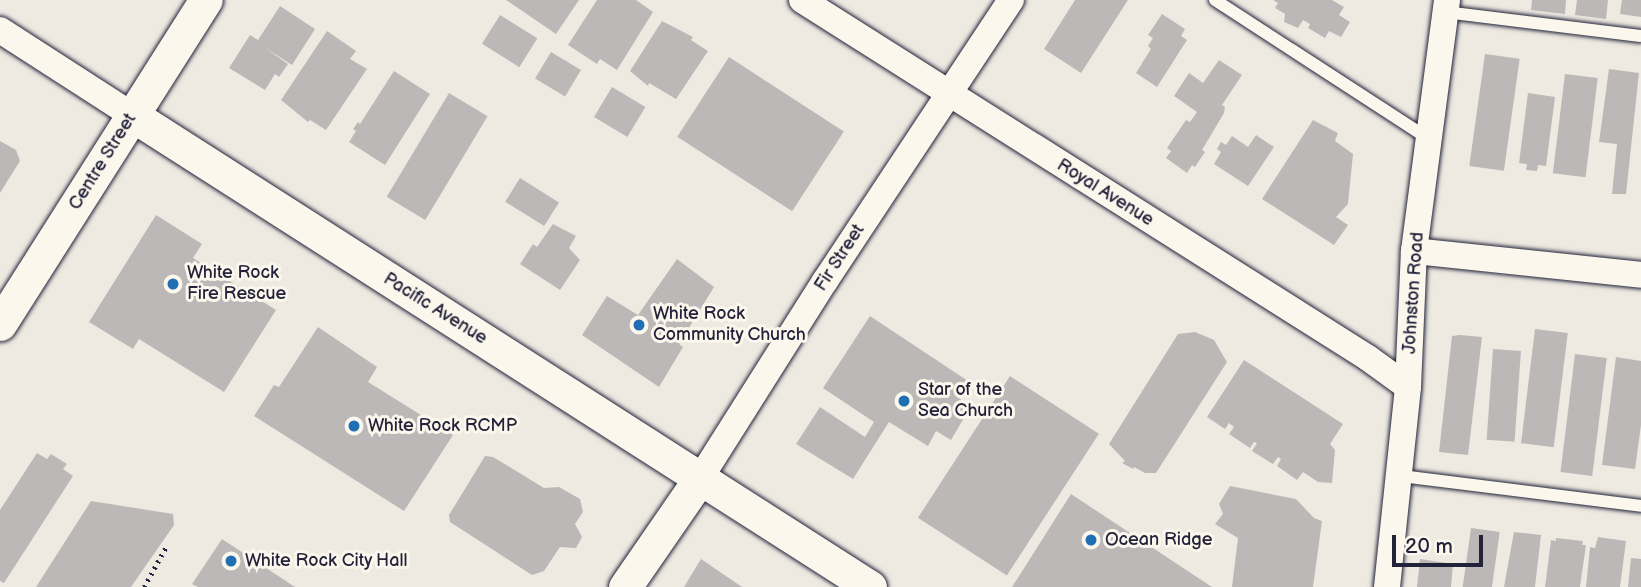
<!DOCTYPE html>
<style>
body{margin:0}
#map{position:relative;width:1641px;height:587px;overflow:hidden;background:#eeeae2;font-family:"Balsamiq Sans",sans-serif}
div>[style]{position:absolute}
[style*='--x']{left:calc(var(--x)*1px);top:calc(var(--y)*1px);width:calc(var(--w)*1px);rotate:calc(var(--a)*1deg)}
.building>*{inset:0;background:#bcb8b8;transform-origin:0 0}
.path>*{height:4.5px;margin-top:-2.25px;transform-origin:0;background:repeating-linear-gradient(90deg,#22223b 0 2px,transparent 0 7px)}
.roads{filter:drop-shadow(0 0 2px #22223b) drop-shadow(0 0 2px #22223b)}
.service>*{height:12px;margin:-6px;padding:0 6px;transform-origin:6px;border-radius:6px;background:#fbf7ec}
.minor>*{height:26px;margin:-13px;padding:0 13px;transform-origin:13px;border-radius:13px;background:#fbf7ec}
.tertiary>*{height:33px;margin:-16.5px;padding:0 16.5px;transform-origin:16.5px;border-radius:16.5px;background:#fbf7ec}
.dots>*{width:19px;height:19px;translate:-50% -50%;box-sizing:border-box;border:4px solid #fbf7ec;border-radius:50%}
span{translate:-50% -50%;white-space:nowrap;text-align:center;line-height:1.15;-webkit-text-stroke:6px #fbf7ec;paint-order:stroke}
.street-label{font-size:18px;color:#22223b}
.poi-label{font-size:18px;color:#22223b}
.left{translate:0 -50%;text-align:left}
.scale{position:absolute;left:1392px;top:535px;width:91px;height:32px;box-sizing:border-box;border:4px solid #22223b;border-top:0;padding-left:9px;font-size:21px;line-height:24px;white-space:nowrap;color:#22223b;-webkit-text-stroke:5px #fbf7ec;paint-order:stroke}
</style>
<div id="map">
<div class="building">
<i style="clip-path:polygon(506px 0,579px 0,556px 34px)"></i>
<i style="clip-path:polygon(597px 0,636px 0,653px 12px,617px 70px,600px 59px,597px 64px,568px 45px)"></i>
<i style="clip-path:polygon(1075px 0,1128px 0,1081px 73px,1044px 49px)"></i>
<i style="clip-path:polygon(1273px 0,1332px 0,1344px 7px,1339px 15px,1350px 22px,1341px 37px,1329px 31px,1325px 38px,1308px 28px,1310px 24px,1303px 20px,1298px 28px,1284px 22px,1285px 14px,1275px 8px,1278px 3px)"></i>
<i style="clip-path:polygon(1532px 0,1566px 0,1565px 14px,1531px 10px)"></i>
<i style="clip-path:polygon(1577px 0,1608px 0,1606px 19px,1575px 15px)"></i>
<i style="clip-path:polygon(1622px 0,1641px 0,1641px 17px,1620px 14px)"></i>
<i style="clip-path:polygon(280px 6px,315px 29px,292px 65px,264px 47px,288px 64px,279px 77px,275px 74px,265px 90px,229px 68px,250px 35px,258px 40px)"></i>
<i style="clip-path:polygon(1162px 14px,1185px 29px,1181px 36px,1187px 40px,1157px 87px,1136px 73px,1151px 49px,1148px 46px,1153px 38px,1148px 35px)"></i>
<i style="left:500px;top:15px;width:44px;height:34px;rotate:32deg"></i>
<i style="clip-path:polygon(662px 21px,693px 37px,691px 40px,708px 51px,676px 99px,649px 83px,648px 86px,630px 71px)"></i>
<i style="clip-path:polygon(327px 31px,356px 51px,350px 59px,367px 69px,326px 130px,310px 120px,308px 122px,281px 100px)"></i>
<i style="left:551px;top:52px;width:35px;height:31px;rotate:31deg"></i>
<i style="left:1485px;top:54px;width:35px;height:113px;rotate:8deg"></i>
<i style="left:729px;top:57px;width:137px;height:95px;rotate:33deg"></i>
<i style="clip-path:polygon(1219px 60px,1242px 75px,1222px 105px,1225px 107px,1224px 113px,1202px 150px,1205px 152px,1195px 167px,1192px 165px,1187px 173px,1166px 158px,1171px 151px,1167px 148px,1186px 120px,1190px 122px,1197px 112px,1174px 96px,1189px 73px,1203px 83px)"></i>
<i style="clip-path:polygon(1609px 69px,1639px 73px,1626px 194px,1612px 194px,1617px 144px,1599px 142px)"></i>
<i style="clip-path:polygon(394px 71px,430px 94px,385px 165px,349px 142px,356px 131px,353px 129px,358px 122px,360px 124px)"></i>
<i style="left:1565px;top:74px;width:33px;height:100px;rotate:7deg"></i>
<i style="left:612px;top:87px;width:39px;height:35px;rotate:31deg"></i>
<i style="left:449px;top:93px;width:45px;height:121px;rotate:31deg"></i>
<i style="clip-path:polygon(1528px 93px,1555px 97px,1546px 166px,1538px 165px,1537px 171px,1526px 170px,1527px 164px,1519px 163px)"></i>
<i style="clip-path:polygon(1313px 120px,1338px 133px,1335px 141px,1353px 154px,1348px 204px,1336px 217px,1348px 225px,1334px 245px,1262px 199px)"></i>
<i style="clip-path:polygon(1256px 135px,1274px 147px,1248px 186px,1214px 164px,1221px 152px,1217px 149px,1221px 142px,1226px 145px,1232px 136px,1248px 147px)"></i>
<i style="clip-path:polygon(0 141px,16px 150px,20px 161px,0 193px)"></i>
<i style="left:520px;top:178px;width:46px;height:28px;rotate:32deg"></i>
<i style="clip-path:polygon(156px 215px,202px 244px,193px 258px,276px 310px,224px 392px,139px 339px,133px 349px,89px 322px)"></i>
<i style="clip-path:polygon(553px 224px,576px 236px,569px 248px,580px 260px,560px 290px,520px 264px,533px 244px,537px 247px)"></i>
<i style="clip-path:polygon(677px 259px,714px 287px,679px 344px,683px 347px,659px 387px,582px 335px,607px 296px,638px 315px)"></i>
<i style="clip-path:polygon(870px 316px,968px 381px,957px 397px,971px 406px,951px 440px,936px 431px,928px 446px,889px 422px,853px 479px,796px 444px,820px 407px,865px 437px,874px 422px,823px 388px)"></i>
<i style="clip-path:polygon(318px 327px,377px 367px,368px 382px,453px 435px,404px 511px,254px 416px,274px 385px,279px 387px)"></i>
<i style="left:1535px;top:329px;width:33px;height:115px;rotate:7deg"></i>
<i style="clip-path:polygon(1195px 332px,1214px 340px,1227px 362px,1156px 473px,1145px 473px,1134px 467px,1133px 469px,1122px 463px,1125px 461px,1109px 444px,1178px 334px)"></i>
<i style="clip-path:polygon(1460px 335px,1482px 337px,1468px 455px,1439px 452px,1452px 336px)"></i>
<i style="left:1493px;top:349px;width:28px;height:91px;rotate:4deg"></i>
<i style="left:1575px;top:354px;width:32px;height:119px;rotate:7deg"></i>
<i style="clip-path:polygon(1616px 357px,1641px 361px,1641px 425px,1635px 469px,1602px 465px)"></i>
<i style="clip-path:polygon(1244px 360px,1343px 424px,1330px 444px,1335px 450px,1332px 483px,1318px 482px,1303px 472px,1297px 480px,1277px 466px,1281px 459px,1278px 457px,1273px 464px,1252px 451px,1257px 443px,1254px 442px,1250px 448px,1229px 434px,1234px 427px,1229px 423px,1225px 429px,1207px 417px)"></i>
<i style="left:1010px;top:376px;width:106px;height:169px;rotate:33deg"></i>
<i style="clip-path:polygon(37px 453px,47px 459px,51px 454px,67px 464px,63px 469px,73px 476px,4px 583px,0 581px,0 510px)"></i>
<i style="clip-path:polygon(485px 456px,493px 457px,544px 488px,559px 487px,580px 499px,583px 512px,575px 524px,582px 537px,576px 548px,560px 547px,544px 571px,532px 575px,450px 522px,449px 515px)"></i>
<i style="clip-path:polygon(1230px 486px,1296px 499px,1314px 518px,1322px 521px,1313px 587px,1232px 587px,1238px 538px,1215px 524px,1223px 514px,1219px 504px)"></i>
<i style="clip-path:polygon(1071px 494px,1212px 587px,1012px 587px)"></i>
<i style="clip-path:polygon(91px 501px,173px 514px,174px 525px,131px 587px,36px 587px)"></i>
<i style="left:1471px;top:528px;width:29px;height:60px;rotate:8deg"></i>
<i style="clip-path:polygon(1514px 532px,1541px 535px,1535px 587px,1504px 587px)"></i>
<i style="clip-path:polygon(1598px 537px,1626px 541px,1620px 587px,1586px 587px,1590px 547px,1595px 548px)"></i>
<i style="clip-path:polygon(1556px 538px,1583px 541px,1582px 545px,1586px 545px,1580px 587px,1545px 587px,1551px 540px,1556px 541px)"></i>
<i style="clip-path:polygon(222px 539px,295px 587px,198px 587px,192px 584px)"></i>
<i style="clip-path:polygon(1631px 558px,1641px 559px,1641px 587px,1628px 587px)"></i>
<i style="clip-path:polygon(701px 559px,742px 587px,684px 587px)"></i>
<i style="clip-path:polygon(1420px 559px,1453px 564px,1451px 587px,1417px 587px)"></i>
</div>
<div class="path">
<i style="--x:144;--y:587;--w:48;--a:-61.3"></i>
</div>
<div class="roads">
<div class="service">
<i style="--x:1215;--y:0;--w:255;--a:33"></i>
<i style="--x:1445;--y:12;--w:197;--a:7"></i>
<i style="--x:1401;--y:476;--w:242;--a:7.1"></i>
</div>
<div class="minor">
<i style="--x:802;--y:0;--w:670;--a:32.31"></i>
<i style="--x:1368;--y:358;--w:49;--a:35.9"></i>
<i style="--x:0;--y:30;--w:157;--a:32.8"></i>
<i style="--x:1414;--y:251;--w:228;--a:6"></i>
<i style="--x:701;--y:477;--w:232;--a:-57.7"></i>
<i style="--x:825;--y:281;--w:337;--a:-56.5"></i>
<i style="--x:1387;--y:587;--w:201;--a:-84"></i>
<i style="--x:1408;--y:387;--w:136;--a:-87.5"></i>
<i style="--x:1414;--y:251;--w:253;--a:-82.5"></i>
</div>
<div class="tertiary">
<i style="--x:132;--y:115;--w:876;--a:32.6"></i>
<i style="--x:0;--y:324;--w:384;--a:-57.6"></i>
<i style="--x:625;--y:587;--w:134;--a:-55.4"></i>
</div>
</div>
<div class="dots">
<i style="left:173px;top:284px;background:#1f6fb2"></i>
<i style="left:639px;top:325px;background:#1f6fb2"></i>
<i style="left:904px;top:401px;background:#1f6fb2"></i>
<i style="left:354px;top:426px;background:#1f6fb2"></i>
<i style="left:1091px;top:540px;background:#1f6fb2"></i>
<i style="left:231px;top:561px;background:#1f6fb2"></i>
</div>
<div class="street-label">
<span style="left:103px;top:162px;rotate:-58deg">Centre Street</span>
<span style="left:1105px;top:193px;rotate:32deg">Royal Avenue</span>
<span style="left:840px;top:258px;rotate:-57deg">Fir Street</span>
<span style="left:1414px;top:293px;rotate:-86deg">Johnston Road</span>
<span style="left:435px;top:309px;rotate:32deg">Pacific Avenue</span>
</div>
<div class="poi-label">
<span class="left" style="left:187px;top:284px">White Rock<br>Fire Rescue</span>
<span class="left" style="left:653px;top:325px">White Rock<br>Community Church</span>
<span class="left" style="left:918px;top:401px">Star of the<br>Sea Church</span>
<span class="left" style="left:368px;top:426px">White Rock RCMP</span>
<span class="left" style="left:1105px;top:540px">Ocean Ridge</span>
<span class="left" style="left:245px;top:561px">White Rock City Hall</span>
</div>
<div class="scale">20 m</div>
</div>
